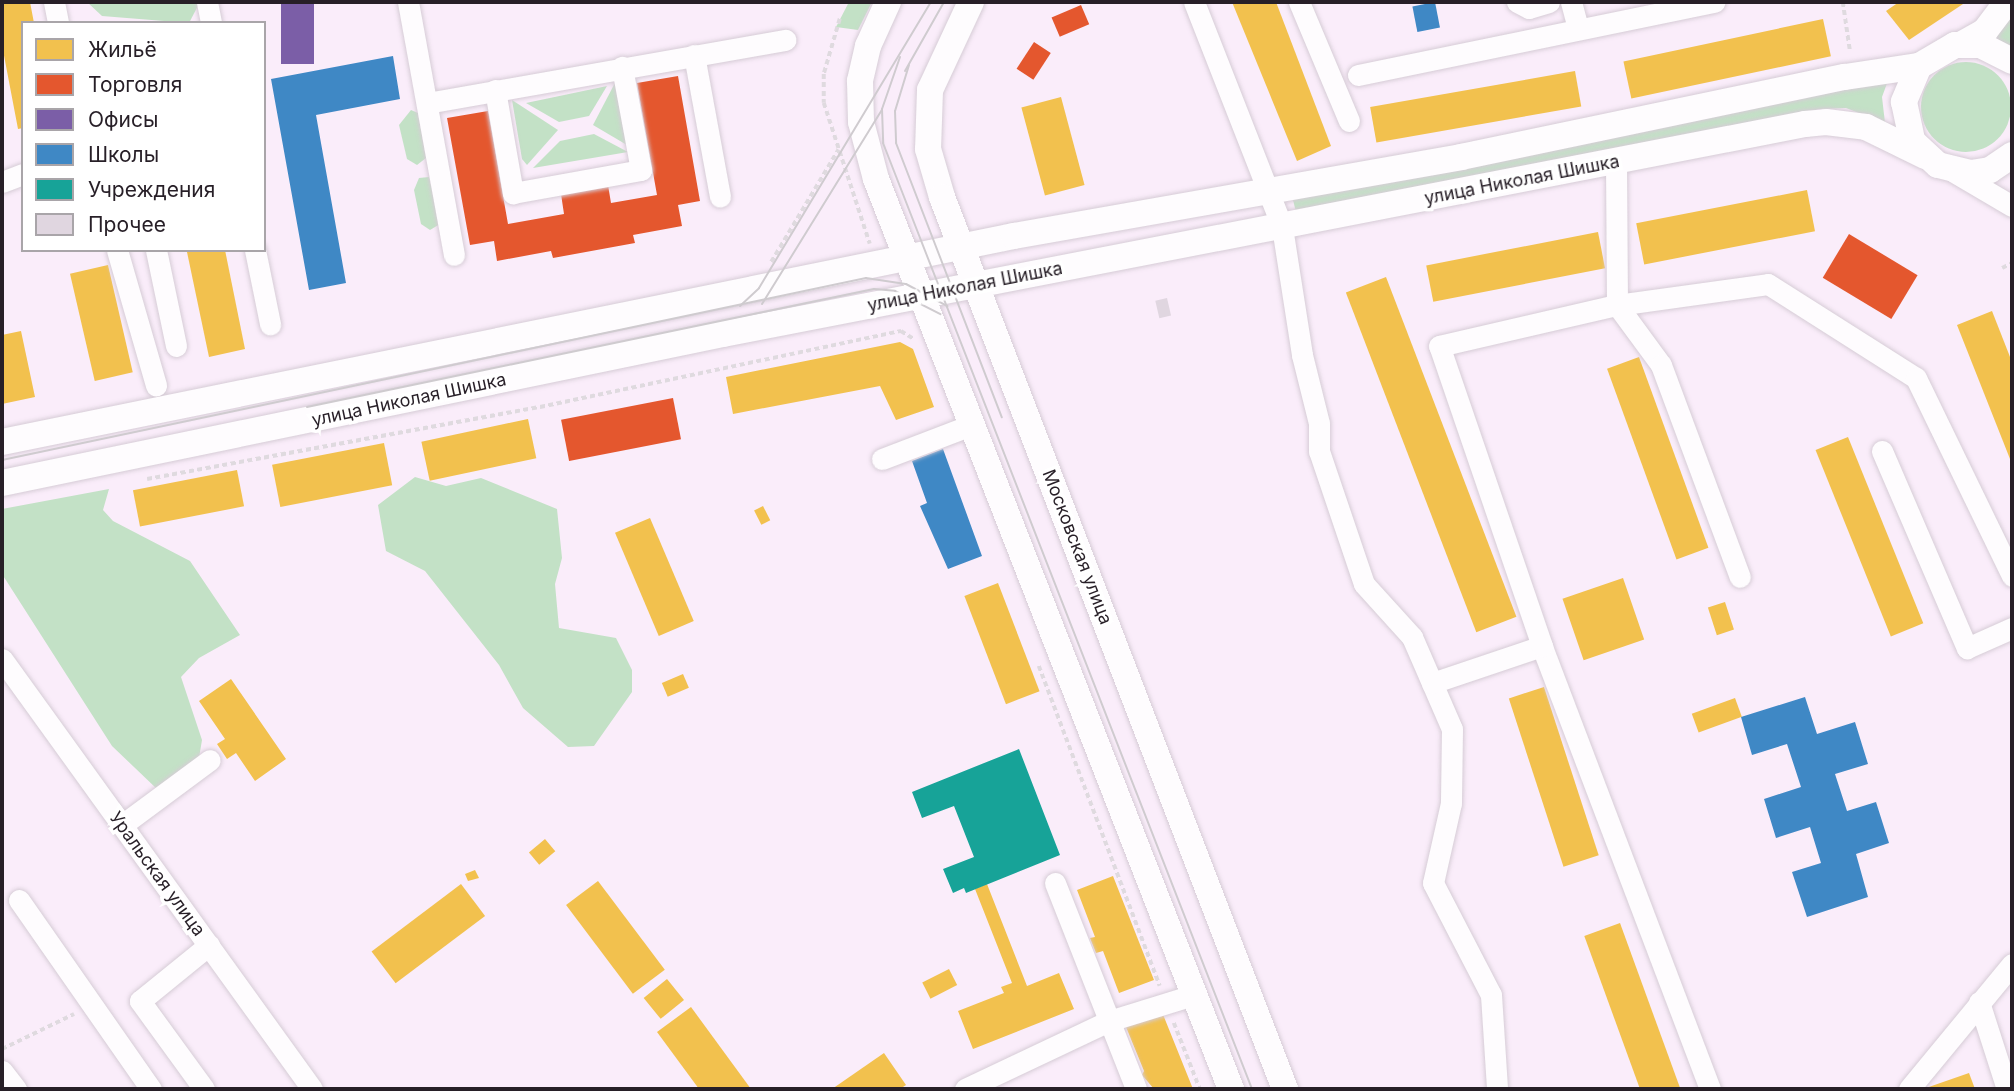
<!DOCTYPE html>
<meta charset="utf-8">
<style>
body{margin:0}
#map{position:relative;width:2014px;height:1091px;overflow:hidden;background:#faedfa;font-family:Inter,sans-serif}
div>[style]{position:absolute}
[style*='--x']{left:calc(var(--x)*1px);top:calc(var(--y)*1px);width:calc(var(--w)*1px);rotate:calc(var(--a)*1deg)}
.green>*{inset:0;background:#c3e1c6}
.round{border-radius:50%}
.homes>*{inset:0;background:#f2c14e;transform-origin:0 0}
.shops>*{inset:0;background:#e4572e;transform-origin:0 0}
.offices>*{inset:0;background:#7b5ea7;transform-origin:0 0}
.schools>*{inset:0;background:#3f88c5;transform-origin:0 0}
.public>*{inset:0;background:#17a398}
.building>*{inset:0;background:#e0d6e0;transform-origin:0 0}
.path>*{height:3.5px;margin-top:-1.75px;transform-origin:0;background:repeating-linear-gradient(90deg,#dfdadf 0 5px,transparent 0 8.5px)}
.roads{filter:drop-shadow(0 0 2px #d6ccd6) drop-shadow(0 0 2px #d6ccd6)}
.minor>*{height:21px;margin:-10.5px;padding:0 10.5px;transform-origin:10.5px;border-radius:10.5px;background:#fefcfe}
.major>*{height:26px;margin:-13px;padding:0 13px;transform-origin:13px;border-radius:13px;background:#fefcfe}
.tram>*{height:2px;margin:-1px;padding:0 1px;transform-origin:1px;border-radius:1px;background:#cfcbcf}
span{translate:-50% -50%;white-space:nowrap;text-align:center;line-height:1.15;-webkit-text-stroke:7px #fff;paint-order:stroke}
.street-label{font-size:18px;color:#271f27}
.frame{position:absolute;inset:0;border:4px solid #271f27;pointer-events:none}
.legend{position:absolute;left:21px;top:21px;width:245px;height:231px;box-sizing:border-box;background:#fff;border:2px solid #a9a5a9;margin:0;padding:9px 12px;list-style:none;font-size:21px;color:#271f27}
.legend li{display:flex;align-items:center;gap:14px;height:35px}
.legend b{width:35px;border:2px solid #a9a5a9}
</style>
<div id="map">
<div class="green">
<i style="clip-path:polygon(87px 2px,200px 2px,189px 23px,102px 16px)"></i>
<i style="clip-path:polygon(849px 2px,872px 2px,858px 30px,836px 27px)"></i>
<i style="clip-path:polygon(2012px 7px,2012px 51px,1991px 39px)"></i>
<i class="round" style="left:1921px;top:62px;width:90px;height:90px"></i>
<i style="clip-path:polygon(1890px 75px,1882px 97px,1885px 123px,1846px 108px,1820px 109px,1297px 216px,1292px 196px)"></i>
<i style="clip-path:polygon(616px 81px,632px 148px,593px 125px)"></i>
<i style="clip-path:polygon(607px 86px,589px 116px,559px 122px,526px 103px)"></i>
<i style="clip-path:polygon(512px 100px,558px 130px,527px 165px,522px 159px)"></i>
<i style="clip-path:polygon(411px 110px,418px 113px,426px 158px,417px 165px,407px 159px,399px 125px)"></i>
<i style="clip-path:polygon(594px 134px,628px 152px,533px 168px,560px 141px)"></i>
<i style="clip-path:polygon(429px 177px,440px 224px,430px 230px,421px 224px,414px 190px,419px 178px)"></i>
<i style="clip-path:polygon(415px 477px,446px 486px,481px 478px,557px 509px,562px 558px,555px 584px,559px 628px,616px 638px,632px 670px,632px 692px,594px 746px,568px 747px,523px 708px,499px 665px,425px 571px,386px 551px,378px 505px)"></i>
<i style="clip-path:polygon(109px 489px,103px 510px,113px 521px,190px 561px,240px 635px,199px 658px,181px 677px,202px 740px,199px 758px,157px 789px,112px 746px,2px 574px,2px 509px)"></i>
</div>
<div class="homes">
<i style="clip-path:polygon(2px 2px,30px 2px,34px 23px,23px 23px,23px 128px,18px 129px,2px 45px)"></i>
<i style="clip-path:polygon(1232px 2px,1276px 2px,1331px 146px,1297px 161px)"></i>
<i style="clip-path:polygon(1899px 2px,1966px 2px,1909px 40px,1886px 11px)"></i>
<i style="left:1823px;top:19px;width:38px;height:204px;rotate:78deg"></i>
<i style="left:1575px;top:71px;width:36px;height:208px;rotate:80deg"></i>
<i style="left:1061px;top:97px;width:91px;height:41px;rotate:75deg"></i>
<i style="left:1807px;top:190px;width:42px;height:174px;rotate:79deg"></i>
<i style="left:1598px;top:232px;width:37px;height:175px;rotate:79deg"></i>
<i style="clip-path:polygon(194px 250px,225px 250px,245px 349px,209px 357px,187px 252px)"></i>
<i style="left:108px;top:265px;width:110px;height:39px;rotate:77deg"></i>
<i style="left:1386px;top:277px;width:364px;height:43px;rotate:69deg"></i>
<i style="clip-path:polygon(1992px 311px,2012px 362px,2012px 464px,1957px 325px)"></i>
<i style="clip-path:polygon(21px 331px,35px 397px,2px 404px,2px 335px)"></i>
<i style="clip-path:polygon(900px 342px,913px 349px,934px 407px,896px 420px,880px 386px,733px 414px,726px 377px)"></i>
<i style="left:1639px;top:357px;width:203px;height:34px;rotate:70deg"></i>
<i style="left:528px;top:419px;width:40px;height:109px;rotate:78deg"></i>
<i style="left:1848px;top:437px;width:201px;height:35px;rotate:68deg"></i>
<i style="left:384px;top:443px;width:43px;height:114px;rotate:79deg"></i>
<i style="left:237px;top:470px;width:37px;height:106px;rotate:79deg"></i>
<i style="left:763px;top:506px;width:16px;height:10px;rotate:63deg"></i>
<i style="left:650px;top:518px;width:112px;height:38px;rotate:67deg"></i>
<i style="left:1623px;top:578px;width:65px;height:64px;rotate:71deg"></i>
<i style="left:998px;top:583px;width:116px;height:36px;rotate:69deg"></i>
<i style="left:1725px;top:602px;width:29px;height:18px;rotate:72deg"></i>
<i style="left:683px;top:674px;width:15px;height:23px;rotate:67deg"></i>
<i style="clip-path:polygon(231px 679px,286px 759px,255px 781px,236px 753px,227px 759px,217px 744px,225px 739px,199px 701px)"></i>
<i style="left:1544px;top:687px;width:177px;height:37px;rotate:72deg"></i>
<i style="left:1735px;top:698px;width:20px;height:46px;rotate:70deg"></i>
<i style="left:545px;top:839px;width:16px;height:21px;rotate:50deg"></i>
<i style="clip-path:polygon(475px 870px,479px 878px,468px 881px,465px 874px)"></i>
<i style="clip-path:polygon(1113px 876px,1154px 980px,1119px 993px,1103px 951px,1096px 953px,1090px 938px,1095px 937px,1077px 890px)"></i>
<i style="left:598px;top:881px;width:111px;height:40px;rotate:53deg"></i>
<i style="left:461px;top:884px;width:40px;height:112px;rotate:53deg"></i>
<i style="clip-path:polygon(987px 884px,1027px 986px,1059px 973px,1074px 1009px,973px 1049px,958px 1011px,1004px 993px,1001px 987px,1012px 983px,975px 889px)"></i>
<i style="left:1620px;top:923px;width:177px;height:38px;rotate:70deg"></i>
<i style="left:949px;top:969px;width:18px;height:30px;rotate:63deg"></i>
<i style="left:667px;top:979px;width:27px;height:30px;rotate:51deg"></i>
<i style="clip-path:polygon(691px 1007px,751px 1089px,699px 1089px,657px 1032px)"></i>
<i style="clip-path:polygon(1162px 1012px,1193px 1089px,1154px 1089px,1142px 1075px,1144px 1071px,1126px 1027px)"></i>
<i style="clip-path:polygon(884px 1053px,906px 1085px,900px 1089px,832px 1089px)"></i>
<i style="clip-path:polygon(1969px 1073px,1975px 1089px,1923px 1089px)"></i>
</div>
<div class="shops">
<i style="left:1081px;top:5px;width:21px;height:32px;rotate:67deg"></i>
<i style="left:1034px;top:42px;width:20px;height:32px;rotate:33deg"></i>
<i style="clip-path:polygon(678px 76px,700px 201px,678px 205px,682px 226px,633px 235px,635px 243px,553px 258px,551px 251px,497px 261px,494px 241px,470px 245px,447px 118px,488px 111px,508px 224px,564px 214px,561px 194px,608px 185px,611px 203px,657px 195px,637px 83px)"></i>
<i style="left:1849px;top:234px;width:80px;height:51px;rotate:31deg"></i>
<i style="left:673px;top:398px;width:42px;height:114px;rotate:79deg"></i>
</div>
<div class="offices">
<i style="left:281px;top:2px;width:33px;height:62px"></i>
</div>
<div class="schools">
<i style="left:1435px;top:2px;width:26px;height:23px;rotate:79deg"></i>
<i style="clip-path:polygon(393px 56px,400px 99px,316px 115px,346px 283px,309px 290px,271px 79px)"></i>
<i style="clip-path:polygon(943px 449px,982px 556px,948px 569px,920px 506px,927px 503px,912px 461px)"></i>
<i style="clip-path:polygon(1805px 697px,1817px 734px,1855px 722px,1868px 764px,1835px 774px,1847px 811px,1876px 802px,1889px 843px,1856px 854px,1868px 897px,1807px 917px,1792px 872px,1821px 863px,1810px 827px,1776px 838px,1764px 799px,1801px 787px,1787px 744px,1752px 755px,1741px 717px)"></i>
</div>
<div class="public">
<i style="clip-path:polygon(1019px 749px,1060px 855px,966px 893px,964px 888px,953px 893px,943px 869px,974px 857px,954px 806px,922px 818px,912px 792px)"></i>
</div>
<div class="building">
<i style="left:1167px;top:298px;width:18px;height:12px;rotate:77deg"></i>
</div>
<div class="path">
<i style="--x:1843;--y:2;--w:49;--a:81.7"></i>
<i style="--x:840;--y:19;--w:57;--a:106.2"></i>
<i style="--x:824;--y:74;--w:29;--a:90"></i>
<i style="--x:824;--y:103;--w:148;--a:71.9"></i>
<i style="--x:771;--y:262;--w:131;--a:-59.1"></i>
<i style="--x:2002;--y:268;--w:11;--a:-27"></i>
<i style="--x:147;--y:479;--w:400;--a:-10.4"></i>
<i style="--x:540;--y:407;--w:369;--a:-11.9"></i>
<i style="--x:901;--y:331;--w:15;--a:32"></i>
<i style="--x:1039;--y:666;--w:342;--a:69.3"></i>
<i style="--x:1174;--y:1023;--w:71;--a:68.5"></i>
<i style="--x:2;--y:1049;--w:80;--a:-25.9"></i>
</div>
<div class="roads">
<div class="minor">
<i style="--x:54;--y:2;--w:21;--a:79"></i>
<i style="--x:207;--y:2;--w:21;--a:79"></i>
<i style="--x:408;--y:2;--w:257;--a:79.7"></i>
<i style="--x:1194;--y:2;--w:242;--a:68.6"></i>
<i style="--x:1282;--y:227;--w:130;--a:81.1"></i>
<i style="--x:1302;--y:355;--w:70;--a:76"></i>
<i style="--x:1319;--y:423;--w:28;--a:90"></i>
<i style="--x:1319;--y:451;--w:140;--a:71.3"></i>
<i style="--x:1364;--y:584;--w:72;--a:47.8"></i>
<i style="--x:1412;--y:637;--w:100;--a:66.5"></i>
<i style="--x:1452;--y:729;--w:74;--a:90.8"></i>
<i style="--x:1451;--y:803;--w:82;--a:102.7"></i>
<i style="--x:1433;--y:883;--w:126;--a:62.6"></i>
<i style="--x:1491;--y:995;--w:94;--a:86.3"></i>
<i style="--x:1299;--y:2;--w:129;--a:67.2"></i>
<i style="--x:1517;--y:2;--w:13;--a:27"></i>
<i style="--x:1529;--y:8;--w:21;--a:-17"></i>
<i style="--x:1571;--y:2;--w:27;--a:75"></i>
<i style="--x:694;--y:55;--w:144;--a:79.6"></i>
<i style="--x:1358;--y:75;--w:364;--a:-11.6"></i>
<i style="--x:495;--y:90;--w:105;--a:80.1"></i>
<i style="--x:513;--y:193;--w:130;--a:-10.2"></i>
<i style="--x:641;--y:170;--w:105;--a:-100.5"></i>
<i style="--x:427;--y:103;--w:364;--a:-10"></i>
<i style="--x:1616;--y:162;--w:143;--a:89.6"></i>
<i style="--x:1617;--y:305;--w:74;--a:53.7"></i>
<i style="--x:1661;--y:365;--w:226;--a:69.6"></i>
<i style="--x:1954;--y:172;--w:67;--a:30.4"></i>
<i style="--x:2;--y:182;--w:22;--a:-21"></i>
<i style="--x:117;--y:250;--w:141;--a:73.9"></i>
<i style="--x:156;--y:250;--w:98;--a:78.2"></i>
<i style="--x:255;--y:250;--w:76;--a:78.5"></i>
<i style="--x:1882;--y:451;--w:215;--a:66.7"></i>
<i style="--x:1967;--y:648;--w:49;--a:-24"></i>
<i style="--x:882;--y:459;--w:95;--a:-20.9"></i>
<i style="--x:2;--y:659;--w:530;--a:54.21"></i>
<i style="--x:1432;--y:683;--w:116;--a:-18.6"></i>
<i style="--x:122;--y:825;--w:109;--a:-36.5"></i>
<i style="--x:1055;--y:883;--w:221;--a:68.5"></i>
<i style="--x:19;--y:900;--w:231;--a:55.1"></i>
<i style="--x:1979;--y:1002;--w:91;--a:72.2"></i>
<i style="--x:2;--y:1071;--w:23;--a:52"></i>
<i style="--x:204;--y:1089;--w:109;--a:-126"></i>
<i style="--x:140;--y:1001;--w:89;--a:-39.1"></i>
<i style="--x:965;--y:1089;--w:159;--a:-25.3"></i>
<i style="--x:1109;--y:1021;--w:88;--a:-17.2"></i>
<i style="--x:1710;--y:1089;--w:474;--a:-110.8"></i>
<i style="--x:1542;--y:646;--w:317;--a:-108.9"></i>
<i style="--x:1439;--y:346;--w:183;--a:-13"></i>
<i style="--x:1617;--y:305;--w:152;--a:-7.9"></i>
<i style="--x:1768;--y:284;--w:175;--a:32.4"></i>
<i style="--x:1916;--y:378;--w:220;--a:64.1"></i>
<i style="--x:1909;--y:1089;--w:162;--a:-50.5"></i>
</div>
<div class="major">
<i style="--x:888;--y:2;--w:48;--a:114.4"></i>
<i style="--x:868;--y:46;--w:36;--a:103"></i>
<i style="--x:860;--y:81;--w:41;--a:88.6"></i>
<i style="--x:861;--y:122;--w:59;--a:75.3"></i>
<i style="--x:876;--y:179;--w:977;--a:68.69"></i>
<i style="--x:971;--y:2;--w:97;--a:115"></i>
<i style="--x:930;--y:90;--w:59;--a:91.9"></i>
<i style="--x:928;--y:149;--w:50;--a:73.7"></i>
<i style="--x:942;--y:197;--w:956;--a:68.97"></i>
<i style="--x:1962;--y:44;--w:26;--a:-29"></i>
<i style="--x:1985;--y:31;--w:36;--a:-53"></i>
<i style="--x:2012;--y:61;--w:35;--a:-153"></i>
<i style="--x:1981;--y:45;--w:26;--a:180"></i>
<i style="--x:1955;--y:45;--w:42;--a:149.7"></i>
<i style="--x:1919;--y:66;--w:39;--a:113"></i>
<i style="--x:1904;--y:102;--w:40;--a:78"></i>
<i style="--x:1912;--y:141;--w:35;--a:43"></i>
<i style="--x:1938;--y:165;--w:34;--a:14"></i>
<i style="--x:1971;--y:173;--w:19;--a:-9"></i>
<i style="--x:1990;--y:170;--w:27;--a:-34"></i>
<i style="--x:2;--y:442;--w:1033;--a:-11.51"></i>
<i style="--x:1014;--y:236;--w:454;--a:-10"></i>
<i style="--x:1461;--y:157;--w:392;--a:-11.8"></i>
<i style="--x:1845;--y:77;--w:75;--a:-8.5"></i>
<i style="--x:2;--y:483;--w:736;--a:-11.68"></i>
<i style="--x:723;--y:334;--w:1102;--a:-10.98"></i>
<i style="--x:1805;--y:124;--w:21;--a:-5"></i>
<i style="--x:1826;--y:122;--w:40;--a:7.1"></i>
<i style="--x:1866;--y:127;--w:66;--a:26.2"></i>
</div>
</div>
<div class="tram">
<i style="--x:900;--y:57;--w:55;--a:109.1"></i>
<i style="--x:882;--y:109;--w:34;--a:88"></i>
<i style="--x:883;--y:143;--w:1015;--a:68.69"></i>
<i style="--x:909;--y:65;--w:48;--a:106.9"></i>
<i style="--x:895;--y:111;--w:32;--a:88"></i>
<i style="--x:896;--y:143;--w:294;--a:68.9"></i>
<i style="--x:905;--y:71;--w:79;--a:-60.5"></i>
<i style="--x:762;--y:304;--w:228;--a:-58.3"></i>
<i style="--x:740;--y:306;--w:26;--a:-43"></i>
<i style="--x:759;--y:288;--w:334;--a:-59"></i>
<i style="--x:307;--y:407;--w:579;--a:-11.76"></i>
<i style="--x:874;--y:289;--w:21;--a:5"></i>
<i style="--x:895;--y:291;--w:51;--a:27.1"></i>
<i style="--x:2;--y:460;--w:883;--a:-11.9"></i>
<i style="--x:866;--y:278;--w:40;--a:8.5"></i>
<i style="--x:906;--y:284;--w:47;--a:28.2"></i>
</div>
<div class="street-label">
<span style="left:1522px;top:180px;rotate:-11deg">улица Николая Шишка</span>
<span style="left:965px;top:287px;rotate:-11deg">улица Николая Шишка</span>
<span style="left:409px;top:400px;rotate:-12deg">улица Николая Шишка</span>
<span style="left:1077px;top:547px;rotate:69deg">Московская улица</span>
<span style="left:157px;top:874px;rotate:54deg">Уральская улица</span>
</div>
<div class="frame"></div>
<ul class="legend">
<li><b style="height:19px;background:#f2c14e"></b>Жильё</li>
<li><b style="height:19px;background:#e4572e"></b>Торговля</li>
<li><b style="height:19px;background:#7b5ea7"></b>Офисы</li>
<li><b style="height:19px;background:#3f88c5"></b>Школы</li>
<li><b style="height:19px;background:#17a398"></b>Учреждения</li>
<li><b style="height:19px;background:#e0d6e0"></b>Прочее</li>
</ul>
</div>
